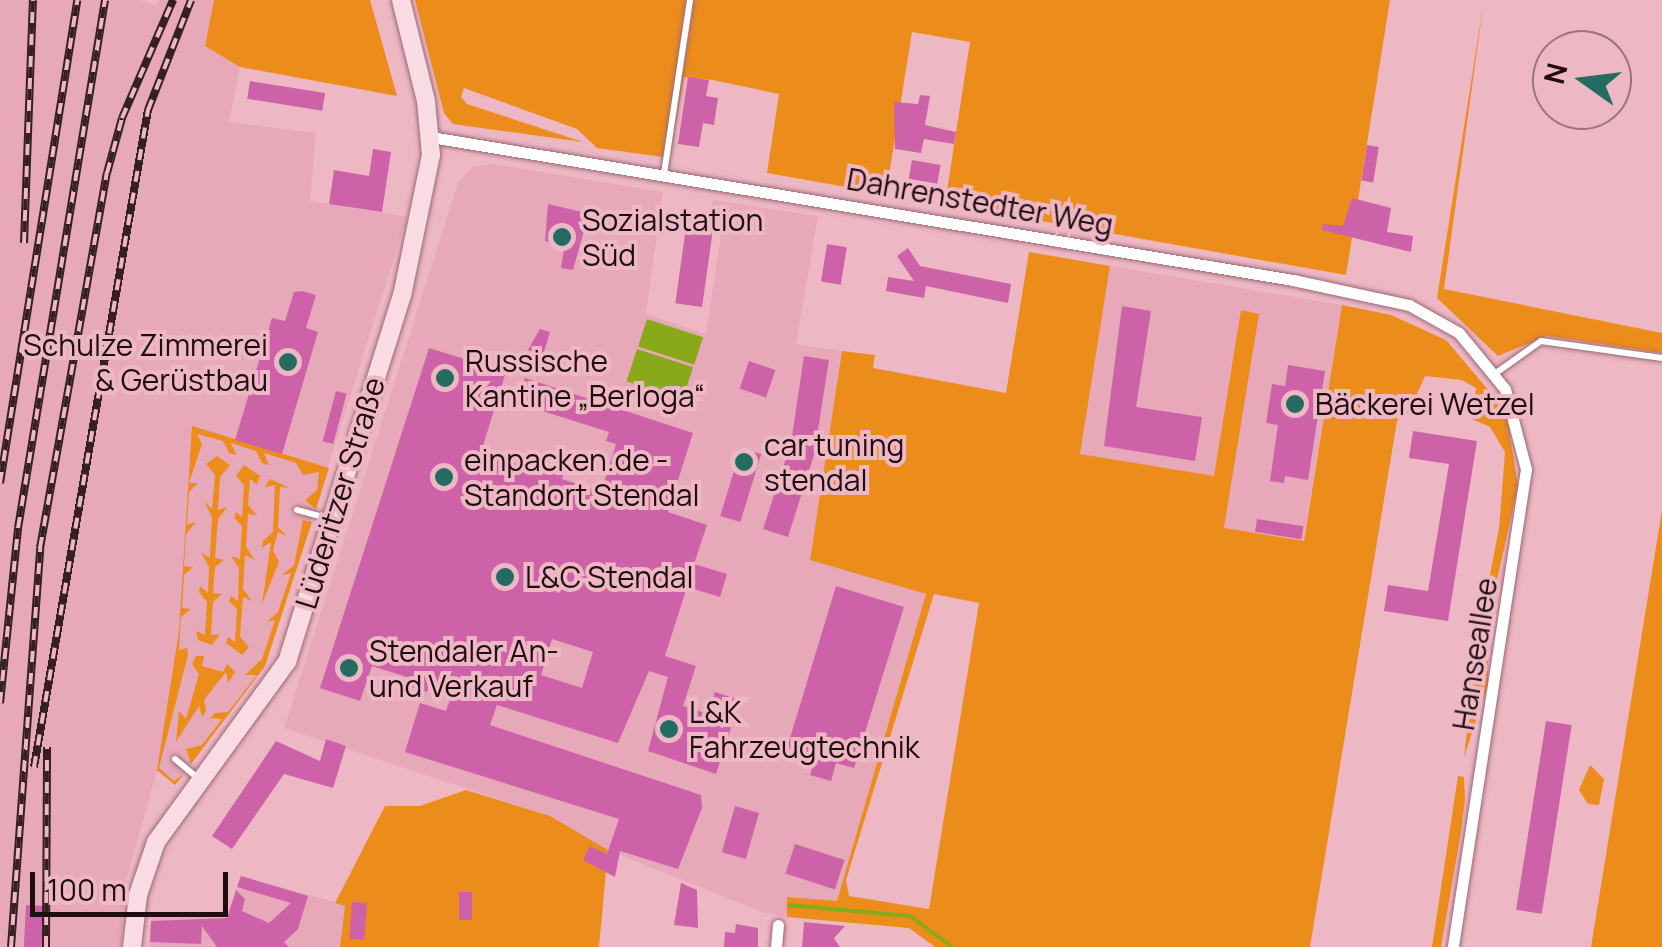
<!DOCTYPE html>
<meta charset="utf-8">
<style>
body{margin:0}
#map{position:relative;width:1662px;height:947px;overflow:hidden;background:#eeb7c4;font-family:Manrope,sans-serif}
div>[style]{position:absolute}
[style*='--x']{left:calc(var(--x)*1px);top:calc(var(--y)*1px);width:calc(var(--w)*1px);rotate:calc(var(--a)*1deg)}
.built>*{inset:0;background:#e7a9b9}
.green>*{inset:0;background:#ec8c1b}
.water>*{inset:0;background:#8aa91a;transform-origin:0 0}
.stream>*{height:4px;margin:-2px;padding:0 2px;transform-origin:2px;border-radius:2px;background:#8aa91a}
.building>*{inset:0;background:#ce62a9;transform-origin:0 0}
.roads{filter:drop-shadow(0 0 2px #9a6976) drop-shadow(0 0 2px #9a6976)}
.lane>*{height:6px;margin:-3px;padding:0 3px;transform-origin:3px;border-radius:3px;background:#fff}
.street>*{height:11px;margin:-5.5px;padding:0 5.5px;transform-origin:5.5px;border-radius:5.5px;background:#fff}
.secondary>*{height:18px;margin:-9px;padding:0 9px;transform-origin:9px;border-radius:9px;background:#f9dbe4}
.rail>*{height:8px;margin-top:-4px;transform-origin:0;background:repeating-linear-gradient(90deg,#eeb7c4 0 11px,#351f25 0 22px);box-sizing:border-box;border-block:2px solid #351f25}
.dots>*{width:28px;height:28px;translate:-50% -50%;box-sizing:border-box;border:5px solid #eeb7c4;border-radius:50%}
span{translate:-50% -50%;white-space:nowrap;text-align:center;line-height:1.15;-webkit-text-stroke:8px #eeb7c4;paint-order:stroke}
.street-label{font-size:30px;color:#1f0d12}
.poi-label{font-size:30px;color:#1f0d12}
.left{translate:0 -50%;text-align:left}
.right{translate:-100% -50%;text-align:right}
.north{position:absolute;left:1532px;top:30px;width:100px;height:100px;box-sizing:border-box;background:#eeb7c4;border:2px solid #9b737d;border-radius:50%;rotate:284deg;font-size:28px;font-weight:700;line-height:40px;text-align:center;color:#1f0d12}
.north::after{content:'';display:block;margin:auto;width:35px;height:45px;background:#246b61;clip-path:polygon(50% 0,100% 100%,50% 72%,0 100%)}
.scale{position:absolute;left:30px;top:872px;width:198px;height:45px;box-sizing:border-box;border:5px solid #1f0d12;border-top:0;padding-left:12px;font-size:30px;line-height:35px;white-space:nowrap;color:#1f0d12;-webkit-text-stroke:8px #eeb7c4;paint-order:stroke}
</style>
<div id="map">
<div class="built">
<i style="clip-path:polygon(0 0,140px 0,156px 6px,160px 0,214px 0,205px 46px,240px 67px,229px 122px,316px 133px,310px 201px,407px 217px,265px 666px,175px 785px,157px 771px,125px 884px,121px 947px,0 947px)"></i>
<i style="clip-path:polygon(495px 164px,663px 192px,646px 314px,706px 334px,724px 216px,711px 212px,713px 200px,818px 216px,796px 344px,842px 351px,810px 560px,927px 594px,837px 902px,787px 897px,787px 917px,762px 912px,608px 850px,550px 816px,284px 728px,458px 183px,472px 167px)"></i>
<i style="clip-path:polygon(1110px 266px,1342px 305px,1303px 542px,1224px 529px,1258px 314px,1241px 311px,1214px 476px,1079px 455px)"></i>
<i style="clip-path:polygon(241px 876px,345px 905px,340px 947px,149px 947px,152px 914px,227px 918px)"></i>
</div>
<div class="green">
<i style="clip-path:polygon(214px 0,370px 0,397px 96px,240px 67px,205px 46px)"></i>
<i style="clip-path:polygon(415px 0,687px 0,663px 157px,597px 148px,577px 129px,464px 88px,461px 97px,467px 104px,583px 142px,453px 124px,444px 113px)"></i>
<i style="clip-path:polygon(694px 0,1390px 0,1346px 275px,945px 204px,970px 42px,912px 32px,886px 194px,767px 173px,779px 94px,713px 80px,684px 77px,670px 156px)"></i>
<i style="clip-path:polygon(1484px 0,1444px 289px,1662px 333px,1662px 353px,1547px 336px,1498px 356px,1437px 298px)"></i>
<i style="clip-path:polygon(evenodd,1029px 252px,1110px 266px,1080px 454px,1214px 476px,1241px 310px,1259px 314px,1224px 528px,1304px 541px,1342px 305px,1391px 315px,1446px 340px,1506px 411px,1518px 486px,1482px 647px,1472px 637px,1480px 627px,1499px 528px,1505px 452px,1490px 427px,1472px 419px,1476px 388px,1462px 380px,1425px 376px,1409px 412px,1397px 421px,1310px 947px,935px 947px,909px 928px,787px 917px,787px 897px,837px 901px,926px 594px,810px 560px,842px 351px,875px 355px,873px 368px,1006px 393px,1029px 252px,934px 594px,979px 603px,929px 909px,849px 896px,846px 880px,934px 594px)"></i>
<i style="clip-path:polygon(192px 426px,329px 468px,316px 509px,305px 500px,317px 490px,319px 472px,303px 475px,296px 463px,264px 453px,269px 465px,262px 463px,256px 451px,231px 443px,236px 455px,229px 453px,223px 441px,197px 434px,202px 444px,189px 483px,198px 483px,189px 492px,187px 525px,196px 522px,186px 534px,184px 566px,193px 567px,184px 575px,182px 608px,191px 609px,181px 617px,179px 650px,187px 648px,188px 655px,159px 768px,174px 781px,184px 774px,175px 785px,157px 770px,179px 631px)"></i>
<i style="clip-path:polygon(217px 456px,230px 465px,220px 477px,218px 510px,227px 507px,218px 519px,215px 558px,224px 560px,215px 567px,213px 593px,222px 594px,213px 602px,211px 635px,220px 634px,212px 645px,198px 640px,196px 631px,205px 635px,207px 602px,199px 592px,200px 586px,208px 593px,209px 567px,201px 552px,210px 558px,212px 517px,204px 501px,212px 509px,215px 475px,206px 464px)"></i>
<i style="clip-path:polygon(244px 465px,260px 476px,257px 485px,250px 479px,248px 505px,257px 515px,248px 514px,246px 547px,255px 560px,245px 555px,243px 589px,252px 601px,243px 597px,240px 637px,249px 647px,242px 655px,226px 643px,228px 637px,235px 642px,237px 609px,229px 601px,231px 596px,238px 601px,239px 568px,231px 556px,240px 559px,242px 526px,234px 518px,236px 512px,242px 517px,244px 485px,236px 476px)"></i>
<i style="clip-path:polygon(270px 479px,290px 488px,280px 487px,278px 527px,287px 536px,278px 532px,273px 550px,279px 562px,262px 604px,271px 542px,262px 548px,263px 541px,273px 532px,275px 485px,265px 487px)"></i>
<i style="clip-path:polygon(1662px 510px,1662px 947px,1591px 947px)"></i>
<i style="clip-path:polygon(303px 520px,312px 522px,265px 666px,191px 764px,186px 749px,202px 745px,222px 719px,210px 718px,215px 713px,228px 712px,257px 675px,245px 675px,262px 659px,275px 620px,267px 622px,278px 612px,291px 573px,282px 575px,294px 565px)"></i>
<i style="clip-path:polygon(196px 656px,204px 656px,202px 666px,223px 672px,227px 664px,235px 672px,228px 683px,226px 672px,204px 700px,206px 711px,202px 717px,199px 706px,176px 742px,179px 711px,186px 719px,199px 674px,192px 664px)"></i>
<i style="clip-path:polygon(1476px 658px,1488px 661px,1488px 684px,1464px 757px)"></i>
<i style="clip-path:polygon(1590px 765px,1604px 779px,1599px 805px,1588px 804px,1579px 790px)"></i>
<i style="clip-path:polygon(1458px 776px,1464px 777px,1465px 800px,1461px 832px,1441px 947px,1432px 947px)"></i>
<i style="clip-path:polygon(466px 790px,550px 816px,608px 850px,599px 947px,340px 947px,345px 906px,335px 903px,385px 806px,420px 806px)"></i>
</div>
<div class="water">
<i style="left:647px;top:319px;width:59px;height:29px;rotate:18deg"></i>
<i style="left:637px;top:349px;width:59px;height:34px;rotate:18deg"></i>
</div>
<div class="stream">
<i style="--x:789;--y:905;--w:121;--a:5.2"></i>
<i style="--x:910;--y:916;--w:52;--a:36.4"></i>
</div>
<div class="building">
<i style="clip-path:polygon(688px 77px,709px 80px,706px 96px,718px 98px,714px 125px,703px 123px,699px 147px,678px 144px)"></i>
<i style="left:250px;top:81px;width:76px;height:18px;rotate:9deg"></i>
<i style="clip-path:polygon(920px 95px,930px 96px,925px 125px,956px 132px,954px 144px,924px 139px,921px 153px,895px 149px,894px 102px,918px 104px)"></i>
<i style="left:1367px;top:145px;width:12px;height:36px;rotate:9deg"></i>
<i style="clip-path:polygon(373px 149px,391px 152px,382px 212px,329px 204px,334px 170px,369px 176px)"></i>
<i style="left:912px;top:160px;width:29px;height:19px;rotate:10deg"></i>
<i style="clip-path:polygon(1352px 198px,1391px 208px,1387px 232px,1413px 236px,1411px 252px,1322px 230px,1323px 224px,1343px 226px)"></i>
<i style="clip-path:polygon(548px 204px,582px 212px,587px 220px,573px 270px,561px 268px,565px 244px,545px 241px)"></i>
<i style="left:687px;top:220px;width:27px;height:84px;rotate:8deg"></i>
<i style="left:827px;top:244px;width:20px;height:38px;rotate:9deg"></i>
<i style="clip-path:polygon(908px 248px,920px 266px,1011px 284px,1008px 303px,926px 286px,924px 298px,886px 291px,888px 277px,914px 281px,897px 256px)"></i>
<i style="clip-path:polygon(302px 291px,316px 295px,306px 328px,318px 332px,282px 454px,235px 440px,272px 318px,285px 321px,294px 292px)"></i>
<i style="clip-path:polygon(1122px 306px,1151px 311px,1136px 407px,1202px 417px,1195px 461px,1104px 446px)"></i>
<i style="clip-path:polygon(540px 329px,550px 332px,543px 355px,528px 350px)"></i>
<i style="clip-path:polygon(evenodd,429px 348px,506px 372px,481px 452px,548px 474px,552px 463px,566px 468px,562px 479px,601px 492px,616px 444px,606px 441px,609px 432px,517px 403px,525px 378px,693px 433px,668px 512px,707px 525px,694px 564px,727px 574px,720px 597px,687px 587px,665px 656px,696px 666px,683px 706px,708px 714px,715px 692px,740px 700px,716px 774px,648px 751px,668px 677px,649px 671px,618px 743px,497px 705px,490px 725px,701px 795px,702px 808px,678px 869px,620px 851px,615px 877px,583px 860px,590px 846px,607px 854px,619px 819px,405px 752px,420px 703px,446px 711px,453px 691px,429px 684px,427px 692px,411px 687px,413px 679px,372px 666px,360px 701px,320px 688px,429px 348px,552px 639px,593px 652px,582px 688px,541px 675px,552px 639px)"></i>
<i style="clip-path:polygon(804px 356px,829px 360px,814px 455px,788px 537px,763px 529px,791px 443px)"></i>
<i style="left:749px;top:361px;width:28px;height:29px;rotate:19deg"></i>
<i style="clip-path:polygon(1288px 365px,1325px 371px,1308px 480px,1285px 476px,1284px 483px,1270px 481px,1278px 425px,1266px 423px,1272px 384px,1285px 386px)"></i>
<i style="left:336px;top:391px;width:11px;height:52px;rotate:15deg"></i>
<i style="clip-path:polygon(1413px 431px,1477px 441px,1448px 621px,1384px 611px,1388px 585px,1428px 591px,1449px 464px,1409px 458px)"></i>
<i style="left:741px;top:448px;width:21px;height:71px;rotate:17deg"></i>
<i style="left:1257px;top:519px;width:47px;height:13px;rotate:9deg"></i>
<i style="clip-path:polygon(836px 586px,904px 607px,854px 768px,836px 763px,831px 781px,810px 775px,816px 757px,787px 748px)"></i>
<i style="left:1546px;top:721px;width:26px;height:191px;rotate:9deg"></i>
<i style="clip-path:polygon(326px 739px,346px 746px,333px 788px,284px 774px,232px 849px,212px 836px,276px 741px,320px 761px)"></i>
<i style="left:735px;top:806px;width:25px;height:48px;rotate:16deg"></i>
<i style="left:795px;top:844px;width:52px;height:31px;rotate:18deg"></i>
<i style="clip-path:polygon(241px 876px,308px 896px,298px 929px,284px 942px,289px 947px,217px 947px,202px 926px,201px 944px,150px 942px,151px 921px,227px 918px,236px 890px,245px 899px,242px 911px,269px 923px,291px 903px,237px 887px)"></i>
<i style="clip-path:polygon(681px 883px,697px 890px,698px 928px,674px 925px)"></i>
<i style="left:459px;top:892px;width:13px;height:28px"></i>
<i style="left:352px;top:902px;width:15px;height:37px;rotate:4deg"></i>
<i style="left:26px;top:905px;width:18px;height:42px;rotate:3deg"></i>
<i style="clip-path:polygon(804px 922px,845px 926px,834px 938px,840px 947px,802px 947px)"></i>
<i style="clip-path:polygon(736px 924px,758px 928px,758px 947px,724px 947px,725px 932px,735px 933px)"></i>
</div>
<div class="roads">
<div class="lane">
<i style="--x:664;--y:174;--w:176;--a:-81.5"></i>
<i style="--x:1496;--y:373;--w:55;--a:-35.4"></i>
<i style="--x:1541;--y:341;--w:122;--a:8"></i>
<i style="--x:297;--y:510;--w:34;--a:15"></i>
<i style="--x:175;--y:759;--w:33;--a:40"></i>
</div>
<div class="street">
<i style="--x:431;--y:137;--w:874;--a:9.42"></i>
<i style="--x:1293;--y:280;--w:119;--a:12.2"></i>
<i style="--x:1409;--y:305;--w:57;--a:29.2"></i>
<i style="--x:1459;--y:333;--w:72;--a:50.6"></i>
<i style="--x:1505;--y:389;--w:83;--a:75.3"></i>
<i style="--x:1526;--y:469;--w:484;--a:98.7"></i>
<i style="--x:776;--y:947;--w:22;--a:-85"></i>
</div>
<div class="secondary">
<i style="--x:132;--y:947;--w:52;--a:-83.4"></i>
<i style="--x:138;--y:895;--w:56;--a:-71.2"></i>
<i style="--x:156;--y:842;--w:223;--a:-54"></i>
<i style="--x:287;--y:662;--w:384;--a:-72.6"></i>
<i style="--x:402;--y:296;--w:144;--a:-78.4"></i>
<i style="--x:431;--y:155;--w:54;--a:-95.3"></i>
<i style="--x:426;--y:101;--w:104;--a:-103.9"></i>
</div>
</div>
<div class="rail">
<i style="--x:24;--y:243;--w:243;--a:-87.9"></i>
<i style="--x:0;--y:483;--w:489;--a:-80.9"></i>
<i style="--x:0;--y:703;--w:176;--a:-84.1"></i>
<i style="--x:18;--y:528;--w:535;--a:-80.64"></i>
<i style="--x:34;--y:767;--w:667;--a:-80.16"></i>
<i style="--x:148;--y:110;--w:118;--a:-68.6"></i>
<i style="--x:11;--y:947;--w:400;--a:-85.8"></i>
<i style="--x:40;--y:548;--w:381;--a:-79.9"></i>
<i style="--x:107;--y:173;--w:57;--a:-74.7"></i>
<i style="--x:122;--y:118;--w:129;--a:-66.6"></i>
<i style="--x:46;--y:947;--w:200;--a:-89.7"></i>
</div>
<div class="dots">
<i style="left:562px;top:237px;background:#246b61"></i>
<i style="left:288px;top:362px;background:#246b61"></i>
<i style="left:445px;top:378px;background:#246b61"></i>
<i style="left:1295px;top:404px;background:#246b61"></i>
<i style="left:744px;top:462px;background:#246b61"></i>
<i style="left:444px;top:477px;background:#246b61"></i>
<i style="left:505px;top:577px;background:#246b61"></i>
<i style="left:349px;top:668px;background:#246b61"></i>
<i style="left:669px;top:729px;background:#246b61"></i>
</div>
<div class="street-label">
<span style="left:980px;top:202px;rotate:10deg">Dahrenstedter Weg</span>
<span style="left:340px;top:493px;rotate:-73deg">Lüderitzer Straße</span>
<span style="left:1475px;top:654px;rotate:-81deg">Hanseallee</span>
</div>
<div class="poi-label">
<span class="left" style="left:582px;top:237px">Sozialstation<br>Süd</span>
<span class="right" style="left:268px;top:362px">Schulze Zimmerei<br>&amp; Gerüstbau</span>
<span class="left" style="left:465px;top:378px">Russische<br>Kantine „Berloga“</span>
<span class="left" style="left:1315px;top:404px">Bäckerei Wetzel</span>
<span class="left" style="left:764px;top:462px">car tuning<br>stendal</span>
<span class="left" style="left:464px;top:477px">einpacken.de -<br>Standort Stendal</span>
<span class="left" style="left:525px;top:577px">L&amp;C Stendal</span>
<span class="left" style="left:369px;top:668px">Stendaler An-<br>und Verkauf</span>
<span class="left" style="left:689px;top:729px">L&amp;K<br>Fahrzeugtechnik</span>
</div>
<div class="north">N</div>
<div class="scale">100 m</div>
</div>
